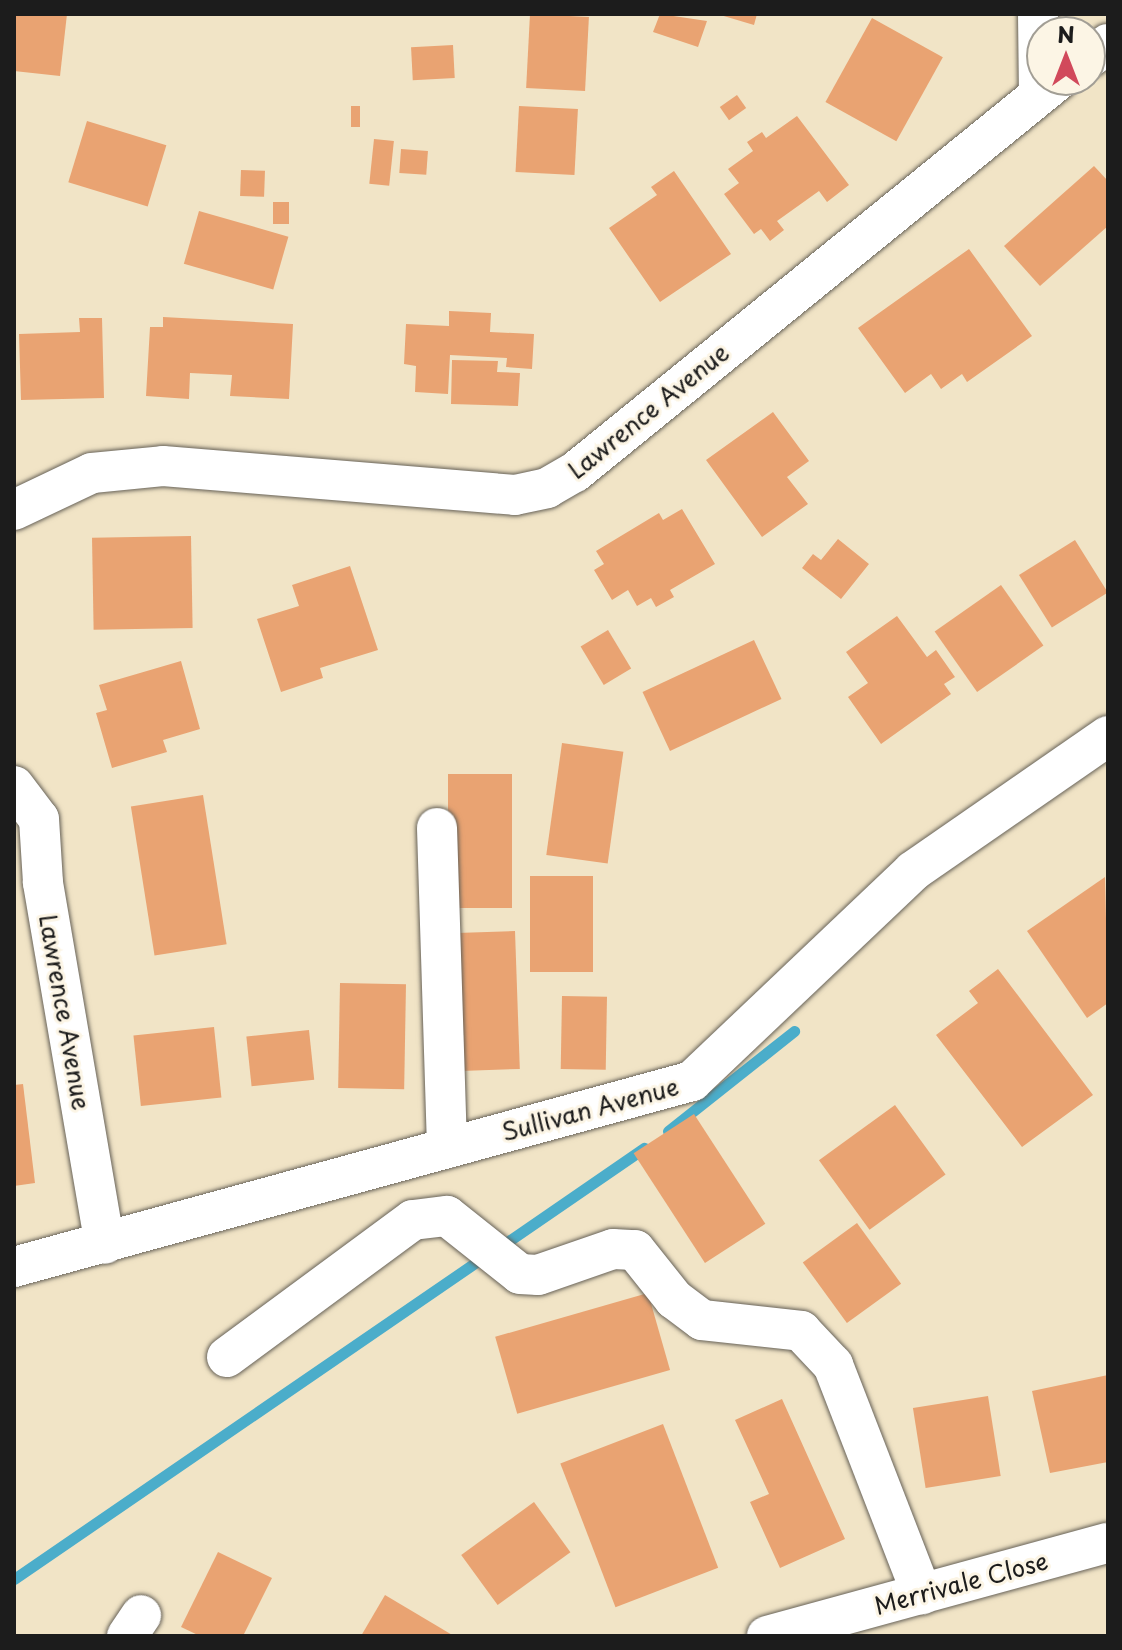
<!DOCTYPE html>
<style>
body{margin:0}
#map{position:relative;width:1122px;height:1650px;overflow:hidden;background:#f1e4c6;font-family:"Playpen Sans",sans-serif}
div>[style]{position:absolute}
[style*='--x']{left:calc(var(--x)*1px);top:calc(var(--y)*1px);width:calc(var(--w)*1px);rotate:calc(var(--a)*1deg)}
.stream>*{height:11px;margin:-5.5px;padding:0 5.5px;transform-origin:5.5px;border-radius:5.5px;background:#4badca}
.building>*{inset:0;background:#e9a372;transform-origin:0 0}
.roads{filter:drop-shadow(0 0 2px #676258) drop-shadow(0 0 2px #676258)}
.minor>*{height:40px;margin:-20px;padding:0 20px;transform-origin:20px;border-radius:20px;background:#fff}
span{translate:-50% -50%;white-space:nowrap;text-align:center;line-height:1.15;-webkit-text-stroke:6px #fcf5e5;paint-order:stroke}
.street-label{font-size:24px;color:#1c1c1c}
.frame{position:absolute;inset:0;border:16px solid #1c1c1c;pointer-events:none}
.north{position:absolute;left:1026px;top:16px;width:80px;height:80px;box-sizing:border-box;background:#fcf5e5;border:2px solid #a29e95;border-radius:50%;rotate:0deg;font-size:22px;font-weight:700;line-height:32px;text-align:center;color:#1c1c1c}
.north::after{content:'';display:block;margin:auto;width:28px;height:36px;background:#d1495b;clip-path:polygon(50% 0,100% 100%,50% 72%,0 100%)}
</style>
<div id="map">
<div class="stream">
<i style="--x:668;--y:1131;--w:161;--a:-38.4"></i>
<i style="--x:500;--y:1247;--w:175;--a:-34.5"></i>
<i style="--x:14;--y:1579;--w:571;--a:-34.44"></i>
</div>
<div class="building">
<i style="clip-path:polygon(14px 14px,67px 14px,60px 76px,14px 71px)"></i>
<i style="left:530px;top:14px;width:59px;height:74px;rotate:3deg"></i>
<i style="clip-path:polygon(660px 14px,707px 21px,698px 47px,653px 32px)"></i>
<i style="clip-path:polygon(717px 14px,757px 14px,754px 25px)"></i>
<i style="left:872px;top:18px;width:81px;height:96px;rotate:29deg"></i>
<i style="left:453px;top:45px;width:33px;height:42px;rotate:87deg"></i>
<i style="left:737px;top:95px;width:16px;height:21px;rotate:55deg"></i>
<i style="left:351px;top:106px;width:9px;height:21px"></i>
<i style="left:519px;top:106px;width:59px;height:66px;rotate:3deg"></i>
<i style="clip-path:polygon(797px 116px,849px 185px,827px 202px,819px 191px,777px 221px,784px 230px,770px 241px,761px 229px,754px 234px,724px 194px,739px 183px,728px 169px,753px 151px,747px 142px,762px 132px,766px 138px)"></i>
<i style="left:87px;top:121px;width:83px;height:64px;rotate:17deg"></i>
<i style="left:374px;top:139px;width:20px;height:45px;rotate:6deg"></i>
<i style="left:401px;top:149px;width:27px;height:24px;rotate:4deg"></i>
<i style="clip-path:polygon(1094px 166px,1108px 181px,1108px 226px,1040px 286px,1004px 246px)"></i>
<i style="left:241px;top:170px;width:24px;height:26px;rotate:2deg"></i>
<i style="clip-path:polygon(674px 171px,731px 254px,660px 302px,609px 228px,657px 195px,651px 187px)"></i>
<i style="left:273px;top:202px;width:16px;height:22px"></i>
<i style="left:199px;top:211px;width:93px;height:55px;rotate:16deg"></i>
<i style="clip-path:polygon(969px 249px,1032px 336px,967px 382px,962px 374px,941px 389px,931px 374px,905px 393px,858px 328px)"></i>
<i style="clip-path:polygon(449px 311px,491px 313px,490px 332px,534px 334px,532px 369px,506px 367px,507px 358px,450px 355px,448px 394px,415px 392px,416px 366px,404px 364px,406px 324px,449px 326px)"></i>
<i style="clip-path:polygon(163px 317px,293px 324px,289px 399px,230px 396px,232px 375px,190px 373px,189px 399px,146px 396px,150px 327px,163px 327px)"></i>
<i style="clip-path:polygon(79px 318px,102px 318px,104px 398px,21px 400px,19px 334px,80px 332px)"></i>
<i style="clip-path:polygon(452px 360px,498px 361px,497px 372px,520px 373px,518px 406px,451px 404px)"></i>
<i style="clip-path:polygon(773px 412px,809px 461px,787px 477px,808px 504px,762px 537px,706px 460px)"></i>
<i style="clip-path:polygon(682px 509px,715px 564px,670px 590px,674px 597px,656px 607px,651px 598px,637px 606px,628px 590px,612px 600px,594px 570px,604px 564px,596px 551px,659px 513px,663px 520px)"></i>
<i style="left:191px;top:536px;width:92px;height:99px;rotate:89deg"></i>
<i style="clip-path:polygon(838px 539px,869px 564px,841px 599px,802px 568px,813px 554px,821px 560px)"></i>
<i style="left:1075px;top:540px;width:62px;height:66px;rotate:58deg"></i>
<i style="clip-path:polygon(350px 566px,378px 650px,320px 668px,323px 678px,281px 692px,257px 619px,299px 606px,292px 585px)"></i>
<i style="left:1001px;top:585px;width:74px;height:81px;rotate:55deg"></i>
<i style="clip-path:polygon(897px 616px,927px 657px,936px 650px,955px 677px,944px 684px,951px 694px,881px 744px,848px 697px,868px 683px,846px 652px)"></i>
<i style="left:608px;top:630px;width:45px;height:32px;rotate:59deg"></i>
<i style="left:754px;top:640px;width:65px;height:123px;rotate:65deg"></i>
<i style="clip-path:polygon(181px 661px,200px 729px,163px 740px,167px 752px,112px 768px,96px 713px,107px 710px,99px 685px)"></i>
<i style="left:562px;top:743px;width:62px;height:113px;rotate:8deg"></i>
<i style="left:448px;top:774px;width:64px;height:134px"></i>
<i style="left:203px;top:795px;width:151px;height:73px;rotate:81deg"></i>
<i style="left:530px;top:876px;width:63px;height:96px"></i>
<i style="clip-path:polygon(1105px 877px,1108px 1003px,1087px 1018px,1027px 931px)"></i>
<i style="left:515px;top:931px;width:138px;height:66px;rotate:88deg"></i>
<i style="clip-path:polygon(998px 969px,1093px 1095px,1022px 1147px,936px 1035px,978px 1003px,969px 991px)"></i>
<i style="left:340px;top:983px;width:66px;height:105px;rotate:1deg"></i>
<i style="left:562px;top:996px;width:45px;height:73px;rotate:1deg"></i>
<i style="left:214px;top:1027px;width:71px;height:81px;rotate:84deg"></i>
<i style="left:309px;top:1030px;width:50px;height:63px;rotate:84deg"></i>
<i style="clip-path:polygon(23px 1084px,35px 1183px,14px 1186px,14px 1085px)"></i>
<i style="left:895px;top:1105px;width:86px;height:94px;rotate:54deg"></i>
<i style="left:694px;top:1114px;width:131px;height:72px;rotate:57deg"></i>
<i style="left:857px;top:1223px;width:75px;height:67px;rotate:54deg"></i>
<i style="left:648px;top:1293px;width:80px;height:159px;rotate:74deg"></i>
<i style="clip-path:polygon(1108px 1375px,1108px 1462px,1050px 1473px,1032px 1391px)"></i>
<i style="left:988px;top:1396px;width:81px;height:76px;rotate:81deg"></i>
<i style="clip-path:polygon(782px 1399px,845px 1539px,780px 1568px,750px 1502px,769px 1494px,735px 1420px)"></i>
<i style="left:663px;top:1424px;width:154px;height:110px;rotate:69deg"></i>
<i style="left:534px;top:1502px;width:62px;height:90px;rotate:54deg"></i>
<i style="clip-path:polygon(218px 1552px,272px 1578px,243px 1636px,200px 1636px,181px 1627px)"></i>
<i style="clip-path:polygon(385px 1595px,454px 1636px,361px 1636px)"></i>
</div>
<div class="roads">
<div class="minor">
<i style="--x:1038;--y:14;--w:80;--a:89.3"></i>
<i style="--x:1090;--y:57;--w:22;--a:-36"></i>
<i style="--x:14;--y:510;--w:86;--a:-25.4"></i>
<i style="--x:92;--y:473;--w:71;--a:-5.6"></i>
<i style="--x:163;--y:466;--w:353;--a:4.7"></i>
<i style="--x:515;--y:495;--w:33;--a:-12"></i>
<i style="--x:547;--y:488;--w:32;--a:-30"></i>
<i style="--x:575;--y:472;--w:622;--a:-39.06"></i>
<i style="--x:14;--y:786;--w:41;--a:52.9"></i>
<i style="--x:39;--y:819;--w:64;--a:86.4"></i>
<i style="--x:43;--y:883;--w:366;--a:80.3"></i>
<i style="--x:437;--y:828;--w:320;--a:88.2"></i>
<i style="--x:14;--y:1267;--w:703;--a:-15.34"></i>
<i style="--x:692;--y:1081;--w:305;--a:-43.5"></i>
<i style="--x:913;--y:871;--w:237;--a:-34.7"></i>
<i style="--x:227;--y:1357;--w:231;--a:-36.4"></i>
<i style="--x:413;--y:1220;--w:34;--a:-7"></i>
<i style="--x:447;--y:1216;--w:93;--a:38.5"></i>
<i style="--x:520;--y:1274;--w:18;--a:3"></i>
<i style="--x:538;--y:1275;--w:79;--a:-19.1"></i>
<i style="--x:613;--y:1249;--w:22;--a:3"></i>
<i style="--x:635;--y:1250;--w:63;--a:51.5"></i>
<i style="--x:674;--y:1299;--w:35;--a:37"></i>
<i style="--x:702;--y:1320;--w:100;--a:6.3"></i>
<i style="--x:801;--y:1331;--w:47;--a:46.7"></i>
<i style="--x:833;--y:1365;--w:246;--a:68.8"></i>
<i style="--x:127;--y:1636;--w:25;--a:-56"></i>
<i style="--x:767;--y:1636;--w:353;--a:-15.3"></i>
</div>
</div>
<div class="street-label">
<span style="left:648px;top:411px;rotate:-39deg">Lawrence Avenue</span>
<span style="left:65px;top:1012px;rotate:80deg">Lawrence Avenue</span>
<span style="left:590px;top:1109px;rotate:-15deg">Sullivan Avenue</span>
<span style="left:961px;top:1583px;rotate:-15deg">Merrivale Close</span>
</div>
<div class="frame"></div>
<div class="north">N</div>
</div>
